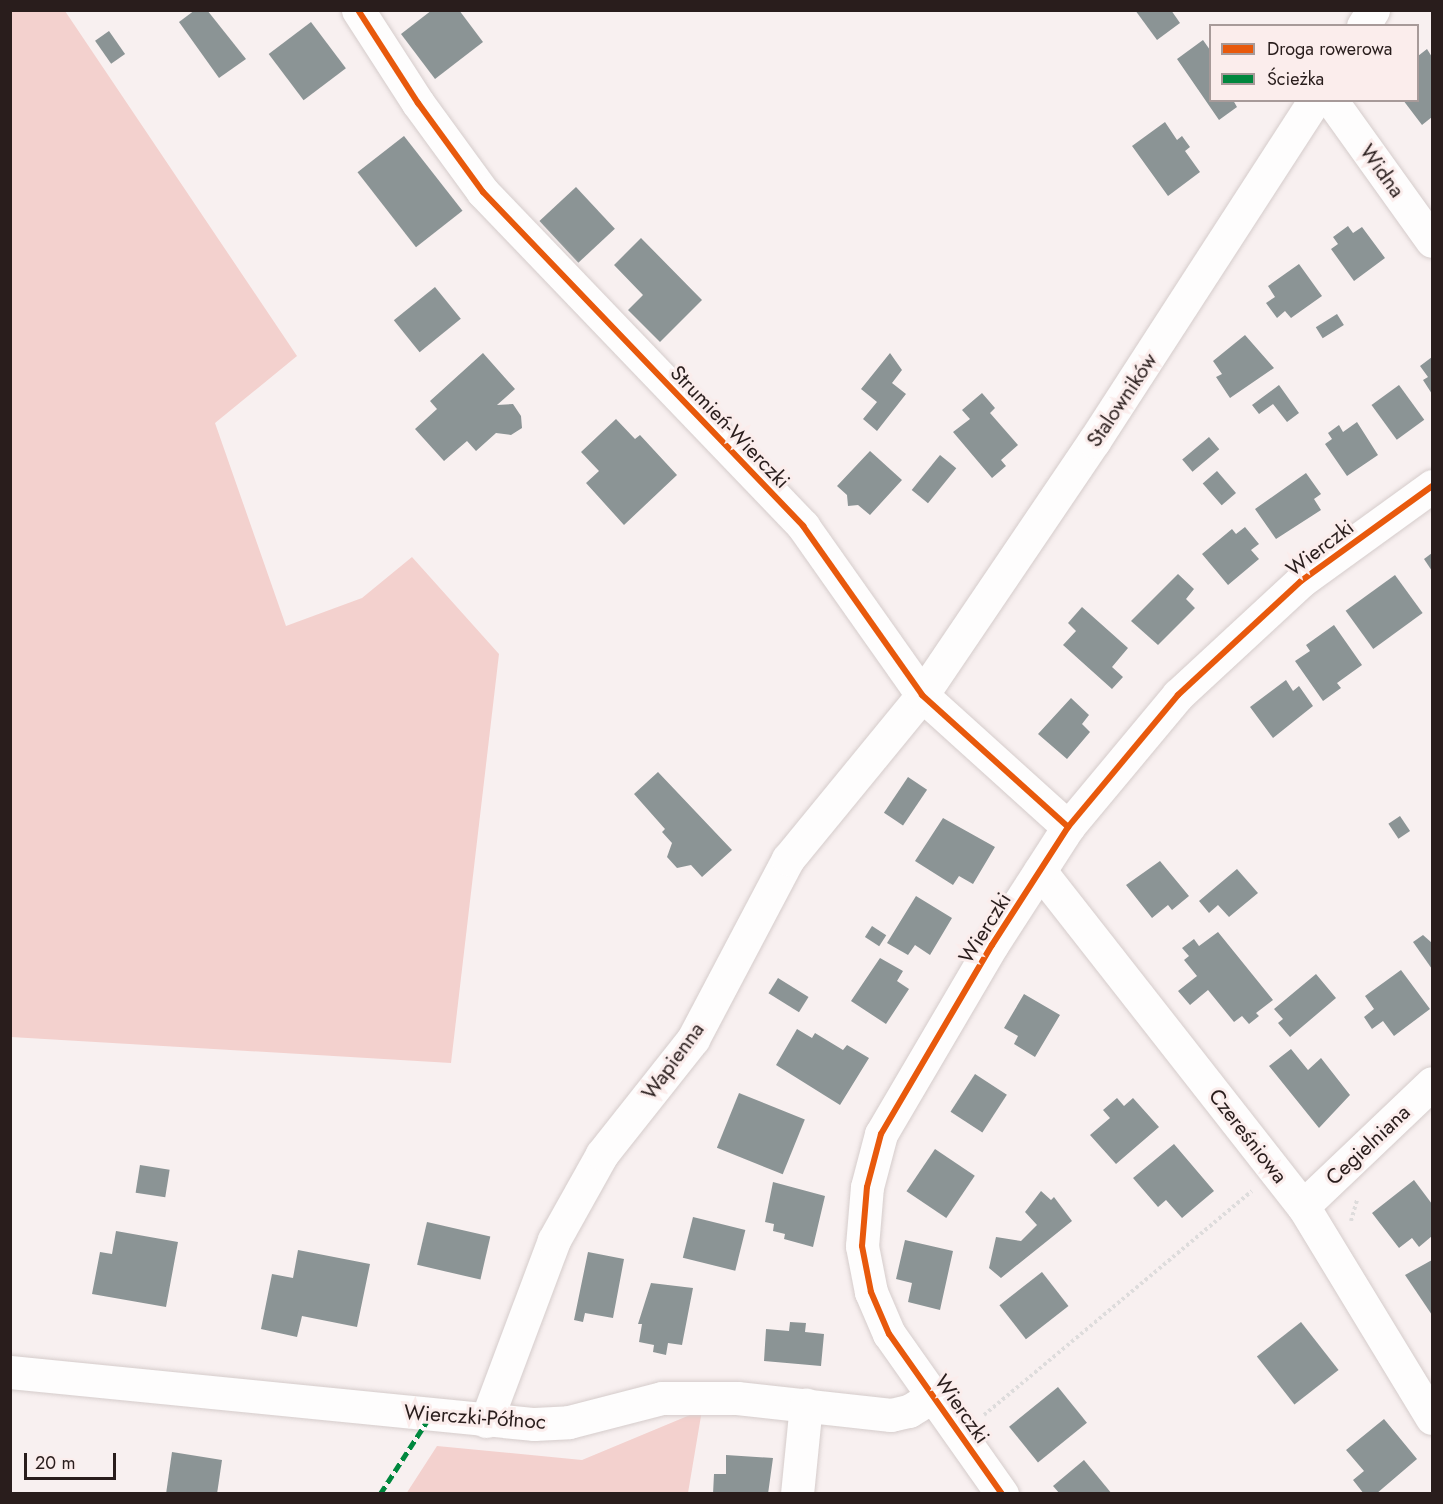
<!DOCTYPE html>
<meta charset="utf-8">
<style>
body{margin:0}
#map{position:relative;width:1443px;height:1504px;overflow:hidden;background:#f8f0f0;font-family:Jost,sans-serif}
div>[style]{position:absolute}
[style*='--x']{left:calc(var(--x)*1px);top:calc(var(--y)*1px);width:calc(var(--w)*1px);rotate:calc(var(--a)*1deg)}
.green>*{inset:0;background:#f3d1ce}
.building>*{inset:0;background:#8b9495;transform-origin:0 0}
.path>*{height:4px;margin-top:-2px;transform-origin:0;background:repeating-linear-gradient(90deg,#dedcdc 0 3px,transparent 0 6px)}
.roads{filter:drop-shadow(0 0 2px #d5cccb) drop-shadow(0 0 2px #d5cccb)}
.minor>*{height:33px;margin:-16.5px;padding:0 16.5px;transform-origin:16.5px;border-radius:16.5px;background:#fefdfd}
.quiet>*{height:4.5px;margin-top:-2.25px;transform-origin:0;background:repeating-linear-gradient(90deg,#00873e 0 9px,transparent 0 13.5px)}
.cycleway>*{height:6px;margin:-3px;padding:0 3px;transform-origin:3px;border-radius:3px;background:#e8590c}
span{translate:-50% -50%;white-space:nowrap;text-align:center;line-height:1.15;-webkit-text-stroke:6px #fbedec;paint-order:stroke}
.street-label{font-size:21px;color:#291d1c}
.frame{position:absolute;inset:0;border:12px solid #291d1c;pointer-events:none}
.legend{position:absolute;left:1209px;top:24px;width:210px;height:78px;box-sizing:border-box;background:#fbedec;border:2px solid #a79a99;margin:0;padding:8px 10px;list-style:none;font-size:18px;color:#291d1c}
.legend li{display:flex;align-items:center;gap:12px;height:30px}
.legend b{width:30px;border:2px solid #a79a99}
.scale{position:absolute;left:24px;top:1453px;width:92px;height:27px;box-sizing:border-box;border:3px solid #291d1c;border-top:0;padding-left:8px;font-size:18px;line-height:21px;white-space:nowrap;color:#291d1c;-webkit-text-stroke:4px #fbedec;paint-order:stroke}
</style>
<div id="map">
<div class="green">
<i style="clip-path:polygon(10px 11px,65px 11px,297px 356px,215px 423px,286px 626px,362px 598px,412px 557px,499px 654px,451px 1063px,11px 1037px)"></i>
<i style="clip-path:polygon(702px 1410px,688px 1493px,406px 1494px,437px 1446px,582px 1460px)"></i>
</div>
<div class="building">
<i style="clip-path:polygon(195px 10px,207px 10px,246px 59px,219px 78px,179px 22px)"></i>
<i style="clip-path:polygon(432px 10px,459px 10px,483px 42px,435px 79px,401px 34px)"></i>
<i style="clip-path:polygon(1135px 10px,1171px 10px,1180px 23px,1157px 40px)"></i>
<i style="left:311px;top:22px;width:58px;height:53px;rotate:53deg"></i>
<i style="left:109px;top:31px;width:28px;height:17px;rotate:55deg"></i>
<i style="clip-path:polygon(1203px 40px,1210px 50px,1210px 100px,1233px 100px,1237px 107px,1219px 120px,1177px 59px)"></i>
<i style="clip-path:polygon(1427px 49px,1432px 57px,1432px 117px,1422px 125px,1403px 100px,1418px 100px,1418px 56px)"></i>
<i style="clip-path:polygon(1165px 122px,1177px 140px,1182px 136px,1190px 147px,1185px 151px,1200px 172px,1168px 196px,1132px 146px)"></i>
<i style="left:404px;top:136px;width:95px;height:59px;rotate:52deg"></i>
<i style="left:576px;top:187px;width:57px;height:50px;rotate:47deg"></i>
<i style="clip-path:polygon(1348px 226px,1353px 233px,1362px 227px,1385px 258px,1354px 281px,1331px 249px,1338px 244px,1333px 237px)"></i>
<i style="clip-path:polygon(641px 238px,702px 300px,660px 342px,628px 310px,643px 295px,614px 265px)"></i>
<i style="clip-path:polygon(1299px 264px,1322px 296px,1291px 318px,1285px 311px,1277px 318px,1266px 303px,1275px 297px,1268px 286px)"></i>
<i style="left:435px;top:287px;width:41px;height:53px;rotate:51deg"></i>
<i style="left:1337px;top:314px;width:13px;height:25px;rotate:58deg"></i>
<i style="clip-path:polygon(1245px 335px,1274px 368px,1230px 398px,1216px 377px,1222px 374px,1213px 361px)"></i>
<i style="clip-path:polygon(483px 353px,515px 389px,497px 405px,513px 404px,521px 416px,522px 428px,511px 435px,496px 433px,476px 451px,467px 441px,444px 461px,415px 429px,437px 409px,430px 401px)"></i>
<i style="clip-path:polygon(890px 353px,902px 370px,892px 383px,906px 394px,877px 431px,863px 419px,877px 402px,861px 389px)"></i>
<i style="clip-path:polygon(1432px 357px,1432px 394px,1423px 380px,1428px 377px,1420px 366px)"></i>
<i style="clip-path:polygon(1279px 385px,1299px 413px,1287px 422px,1273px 404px,1259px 414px,1252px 405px)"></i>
<i style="left:1399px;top:385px;width:43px;height:34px;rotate:54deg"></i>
<i style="clip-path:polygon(982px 393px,995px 408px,990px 413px,1018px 445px,1001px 460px,1006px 466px,992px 478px,953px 432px,970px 419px,962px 410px)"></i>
<i style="clip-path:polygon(616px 419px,635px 439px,640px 435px,677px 475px,624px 525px,586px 483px,599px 471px,581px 452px)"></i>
<i style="clip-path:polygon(1357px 422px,1378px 455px,1347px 476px,1325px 444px,1332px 439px,1328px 433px,1339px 425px,1343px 432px)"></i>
<i style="left:1209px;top:437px;width:16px;height:35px;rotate:50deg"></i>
<i style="clip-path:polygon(870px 451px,902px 480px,870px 515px,858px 505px,848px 506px,847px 495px,837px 486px)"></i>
<i style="left:940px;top:455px;width:21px;height:45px;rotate:39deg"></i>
<i style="left:1217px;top:471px;width:29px;height:19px;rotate:49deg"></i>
<i style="clip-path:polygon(1306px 473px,1321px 494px,1314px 499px,1321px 510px,1276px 539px,1255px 509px)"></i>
<i style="clip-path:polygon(1245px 527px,1259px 544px,1251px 550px,1259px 559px,1228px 585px,1202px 554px,1232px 529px,1236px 534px)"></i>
<i style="clip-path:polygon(1432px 553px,1432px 571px,1424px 559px)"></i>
<i style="clip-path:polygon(1178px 574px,1194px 589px,1186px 599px,1195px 608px,1158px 645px,1131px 621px)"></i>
<i style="left:1395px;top:575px;width:47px;height:61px;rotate:54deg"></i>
<i style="clip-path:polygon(1082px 607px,1128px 648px,1112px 667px,1123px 677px,1112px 689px,1063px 645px,1076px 631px,1068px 623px)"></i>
<i style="clip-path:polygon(1334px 625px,1362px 665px,1337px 683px,1341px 688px,1323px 701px,1295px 661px,1310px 651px,1306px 645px)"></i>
<i style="clip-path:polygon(1286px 680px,1293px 691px,1299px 686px,1313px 706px,1273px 738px,1250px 707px)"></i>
<i style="clip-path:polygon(1071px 698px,1089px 715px,1082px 724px,1090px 732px,1067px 759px,1038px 734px)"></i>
<i style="clip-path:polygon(658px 772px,732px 850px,702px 877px,691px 865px,677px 868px,667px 857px,672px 843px,662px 832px,665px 829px,634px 794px)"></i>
<i style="left:908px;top:777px;width:23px;height:43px;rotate:34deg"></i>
<i style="left:1400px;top:816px;width:18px;height:14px;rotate:56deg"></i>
<i style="clip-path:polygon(943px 818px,995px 847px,973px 884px,959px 876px,953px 885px,915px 861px)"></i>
<i style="clip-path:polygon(1160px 861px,1189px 896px,1172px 910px,1168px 905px,1152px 918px,1126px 885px)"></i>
<i style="clip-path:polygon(1237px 869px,1258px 893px,1229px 917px,1218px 905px,1209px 913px,1199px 901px)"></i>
<i style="clip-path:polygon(916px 896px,952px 918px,930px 955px,915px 945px,908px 955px,887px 943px)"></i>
<i style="left:872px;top:926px;width:17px;height:13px;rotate:33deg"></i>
<i style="clip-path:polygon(1218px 932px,1273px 1000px,1256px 1013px,1259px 1016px,1249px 1024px,1242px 1016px,1234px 1022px,1208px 990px,1190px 1005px,1178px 991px,1197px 976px,1184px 960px,1189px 956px,1182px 948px,1194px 939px,1199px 946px)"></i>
<i style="clip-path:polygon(1423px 935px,1432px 943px,1432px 969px,1413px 942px)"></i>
<i style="clip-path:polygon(880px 958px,903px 971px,897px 981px,909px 989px,886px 1024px,851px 1001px)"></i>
<i style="clip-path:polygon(1401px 970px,1430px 1009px,1394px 1036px,1383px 1021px,1372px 1029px,1364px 1017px,1374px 1009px,1365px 996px)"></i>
<i style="clip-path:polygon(1316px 974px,1336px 998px,1290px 1037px,1278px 1023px,1283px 1019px,1274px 1009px)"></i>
<i style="left:778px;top:978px;width:36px;height:18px;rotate:32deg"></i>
<i style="clip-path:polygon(1024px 994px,1060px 1015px,1035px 1057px,1014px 1044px,1018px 1036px,1004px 1028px)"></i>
<i style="clip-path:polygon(797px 1029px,812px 1038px,815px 1033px,843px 1050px,847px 1045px,869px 1058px,840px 1105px,776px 1065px)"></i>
<i style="clip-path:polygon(1291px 1049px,1308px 1070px,1321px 1058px,1350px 1095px,1319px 1128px,1269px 1066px)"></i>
<i style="left:975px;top:1074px;width:38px;height:45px;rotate:33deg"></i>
<i style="left:739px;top:1093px;width:71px;height:59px;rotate:22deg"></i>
<i style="clip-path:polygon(1117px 1098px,1124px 1106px,1133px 1098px,1159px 1127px,1116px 1164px,1090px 1135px,1110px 1118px,1103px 1110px)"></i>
<i style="clip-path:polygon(1174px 1144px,1214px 1191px,1182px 1218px,1166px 1200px,1158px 1207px,1133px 1178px)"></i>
<i style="left:935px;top:1149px;width:48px;height:51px;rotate:34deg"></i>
<i style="left:140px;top:1165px;width:30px;height:28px;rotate:9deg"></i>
<i style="clip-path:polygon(1414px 1180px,1432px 1204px,1432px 1236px,1419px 1247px,1412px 1238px,1399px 1248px,1372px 1213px)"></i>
<i style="clip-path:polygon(773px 1182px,825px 1196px,813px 1247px,784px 1239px,785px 1234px,773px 1231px,774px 1224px,765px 1222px)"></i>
<i style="clip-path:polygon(1041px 1191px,1051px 1200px,1054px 1197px,1072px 1221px,1001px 1278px,989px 1268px,996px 1237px,1021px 1241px,1037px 1225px,1025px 1212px)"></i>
<i style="left:693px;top:1217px;width:54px;height:42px;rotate:14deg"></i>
<i style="left:427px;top:1222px;width:65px;height:44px;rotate:13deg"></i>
<i style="clip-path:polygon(116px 1231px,178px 1242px,166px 1307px,92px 1294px,100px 1252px,112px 1254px)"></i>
<i style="clip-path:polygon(905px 1240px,953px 1251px,940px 1310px,908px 1302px,912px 1283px,896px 1279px)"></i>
<i style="clip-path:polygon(298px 1250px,370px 1264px,357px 1327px,302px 1316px,297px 1337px,261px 1329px,272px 1274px,293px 1278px)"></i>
<i style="clip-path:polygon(588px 1252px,624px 1259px,613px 1318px,585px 1313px,583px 1322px,574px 1320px)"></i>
<i style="clip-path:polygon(1432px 1260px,1432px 1315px,1405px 1275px)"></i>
<i style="left:1042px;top:1272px;width:43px;height:54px;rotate:52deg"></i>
<i style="clip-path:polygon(651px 1283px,693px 1288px,682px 1345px,668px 1343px,666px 1355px,653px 1352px,654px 1345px,639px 1342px,642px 1324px,638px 1324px)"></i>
<i style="clip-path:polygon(790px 1322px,806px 1323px,805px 1332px,824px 1334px,821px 1366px,764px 1361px,766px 1329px,789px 1331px)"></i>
<i style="left:1301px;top:1322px;width:61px;height:56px;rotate:52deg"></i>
<i style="left:1058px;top:1387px;width:46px;height:63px;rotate:51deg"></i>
<i style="clip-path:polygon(1384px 1419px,1417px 1459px,1376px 1494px,1364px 1494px,1353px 1480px,1364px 1471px,1346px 1450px)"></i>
<i style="clip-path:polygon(172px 1452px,222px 1460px,217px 1494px,166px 1494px)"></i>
<i style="clip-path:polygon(726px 1455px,773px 1458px,768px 1494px,713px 1494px,714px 1474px,726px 1474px)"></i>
<i style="clip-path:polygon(1084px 1460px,1112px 1494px,1060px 1494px,1053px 1486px)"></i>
</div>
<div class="path">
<i style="--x:1351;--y:1221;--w:22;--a:-74"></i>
<i style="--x:984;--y:1415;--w:349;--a:-39.9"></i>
</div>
<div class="roads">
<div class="minor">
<i style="--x:358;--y:10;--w:111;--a:57.2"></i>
<i style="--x:418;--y:103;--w:110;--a:53.9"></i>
<i style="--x:483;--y:192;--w:463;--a:46.2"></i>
<i style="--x:803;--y:526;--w:207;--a:54.8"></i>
<i style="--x:922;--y:695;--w:197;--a:42.1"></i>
<i style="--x:1363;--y:26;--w:19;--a:-58"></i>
<i style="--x:1331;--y:100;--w:173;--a:54.4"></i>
<i style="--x:1040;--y:871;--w:426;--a:51.9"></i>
<i style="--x:1303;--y:1206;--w:248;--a:58.7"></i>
<i style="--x:1303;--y:1206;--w:178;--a:-43.6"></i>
<i style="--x:10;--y:1372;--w:527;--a:5.67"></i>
<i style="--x:534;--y:1424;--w:35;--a:-3"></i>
<i style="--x:569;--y:1422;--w:96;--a:-14.5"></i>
<i style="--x:662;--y:1398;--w:75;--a:0"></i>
<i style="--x:737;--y:1398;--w:155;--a:6.3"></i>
<i style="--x:891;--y:1415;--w:18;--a:-13"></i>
<i style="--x:909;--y:1411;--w:28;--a:-32"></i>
<i style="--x:486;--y:1421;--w:193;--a:-69.4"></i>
<i style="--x:554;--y:1240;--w:98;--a:-60.8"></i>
<i style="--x:602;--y:1154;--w:147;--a:-51.6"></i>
<i style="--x:693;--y:1039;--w:204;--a:-62.2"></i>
<i style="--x:788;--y:859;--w:212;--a:-50.7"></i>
<i style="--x:922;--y:695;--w:307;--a:-55.9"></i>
<i style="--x:1094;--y:441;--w:406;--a:-57.1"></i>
<i style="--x:797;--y:1494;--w:90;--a:-84.3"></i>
<i style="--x:1002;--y:1494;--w:196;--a:-125.2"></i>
<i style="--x:889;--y:1334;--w:46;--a:-113.2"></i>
<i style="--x:871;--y:1292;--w:47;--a:-101.1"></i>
<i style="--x:862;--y:1246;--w:59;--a:-85.2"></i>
<i style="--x:867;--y:1187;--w:55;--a:-75.2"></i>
<i style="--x:881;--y:1134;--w:219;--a:-59.6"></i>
<i style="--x:992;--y:945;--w:140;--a:-57.2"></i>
<i style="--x:1068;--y:827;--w:172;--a:-50.2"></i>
<i style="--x:1178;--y:695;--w:168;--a:-42.8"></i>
<i style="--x:1301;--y:581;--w:162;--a:-35.9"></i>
</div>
</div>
<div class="quiet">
<i style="--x:380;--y:1494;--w:94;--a:-57.2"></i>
</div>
<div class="cycleway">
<i style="--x:358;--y:10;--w:111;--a:57.2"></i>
<i style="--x:418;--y:103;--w:110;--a:53.9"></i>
<i style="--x:483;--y:192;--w:463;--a:46.2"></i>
<i style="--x:803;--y:526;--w:207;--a:54.8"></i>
<i style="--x:922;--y:695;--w:197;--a:42.1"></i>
<i style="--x:1002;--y:1494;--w:196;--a:-125.2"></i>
<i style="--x:889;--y:1334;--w:46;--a:-113.2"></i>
<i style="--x:871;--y:1292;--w:47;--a:-101.1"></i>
<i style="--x:862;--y:1246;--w:59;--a:-85.2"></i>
<i style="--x:867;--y:1187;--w:55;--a:-75.2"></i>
<i style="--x:881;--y:1134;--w:219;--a:-59.6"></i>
<i style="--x:992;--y:945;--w:140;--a:-57.2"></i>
<i style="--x:1068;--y:827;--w:172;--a:-50.2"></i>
<i style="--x:1178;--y:695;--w:168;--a:-42.8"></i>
<i style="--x:1301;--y:581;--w:162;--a:-35.9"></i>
</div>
<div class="street-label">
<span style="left:1382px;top:171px;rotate:54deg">Widna</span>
<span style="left:1122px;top:400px;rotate:-56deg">Stalowników</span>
<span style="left:730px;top:427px;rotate:46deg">Strumień-Wierczki</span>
<span style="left:1320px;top:548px;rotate:-37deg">Wierczki</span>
<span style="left:985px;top:928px;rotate:-58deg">Wierczki</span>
<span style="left:673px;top:1061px;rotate:-54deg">Wapienna</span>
<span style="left:1248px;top:1136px;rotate:52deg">Czereśniowa</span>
<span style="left:1368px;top:1145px;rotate:-43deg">Cegielniana</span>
<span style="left:962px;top:1409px;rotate:55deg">Wierczki</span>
<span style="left:475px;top:1417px;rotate:4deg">Wierczki-Północ</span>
</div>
<div class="frame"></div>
<ul class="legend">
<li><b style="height:8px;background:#e8590c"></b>Droga rowerowa</li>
<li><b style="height:8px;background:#00873e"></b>Ścieżka</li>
</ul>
<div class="scale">20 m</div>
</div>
